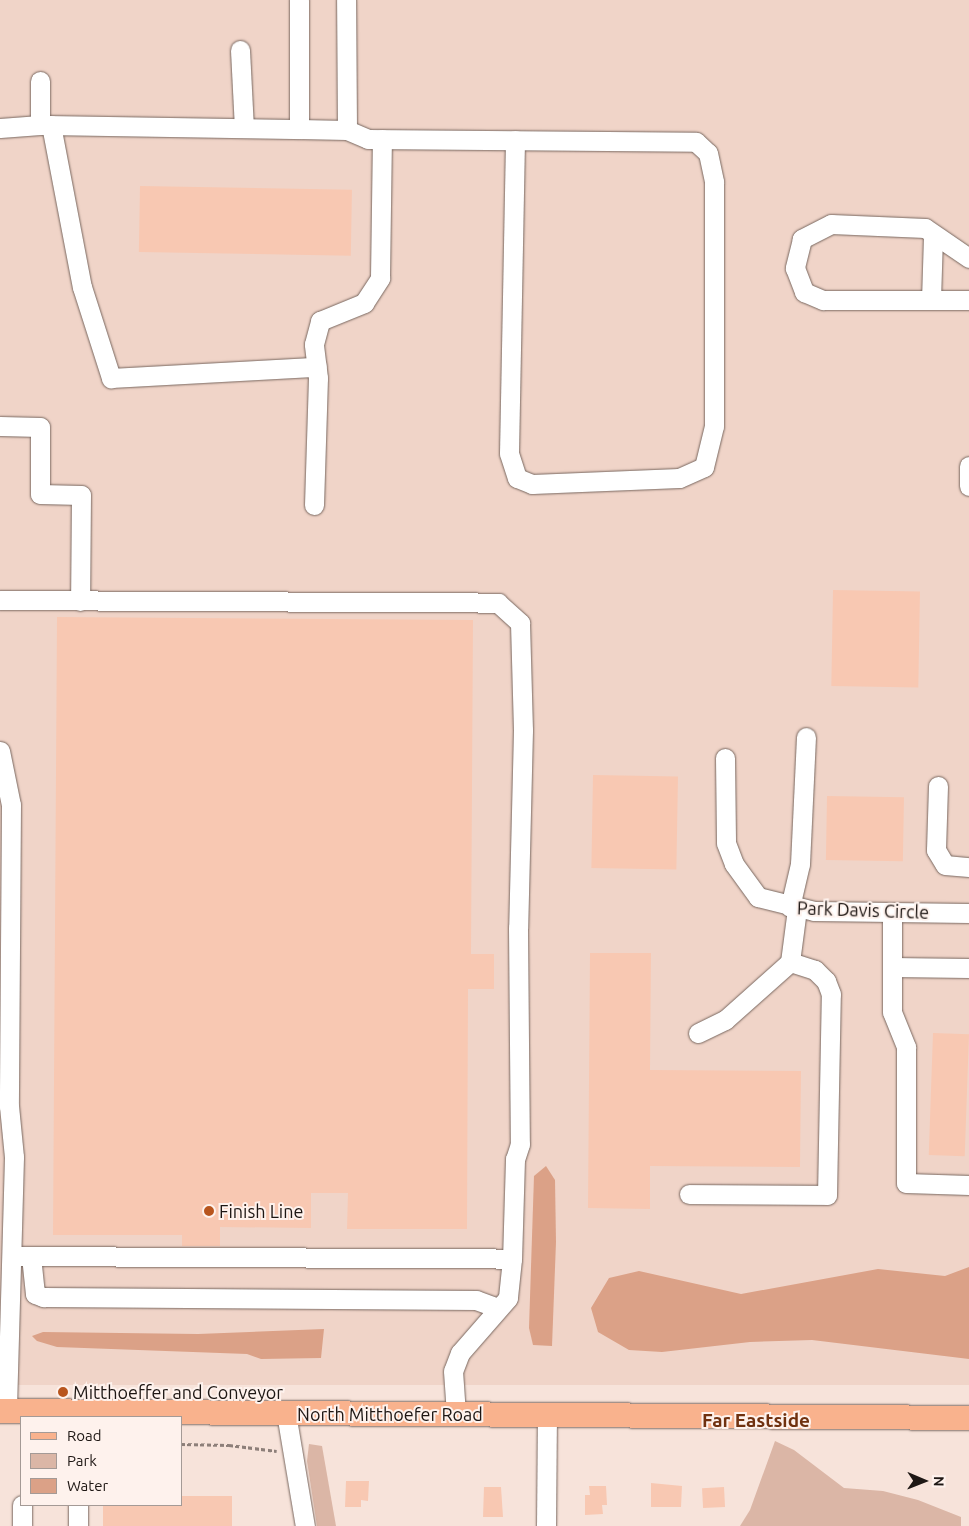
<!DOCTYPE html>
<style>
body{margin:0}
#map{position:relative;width:969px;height:1526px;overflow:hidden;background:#f7e3da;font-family:Ubuntu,sans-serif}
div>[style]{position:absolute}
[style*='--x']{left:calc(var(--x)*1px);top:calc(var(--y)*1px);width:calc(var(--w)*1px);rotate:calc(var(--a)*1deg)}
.built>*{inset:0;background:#f0d4c8;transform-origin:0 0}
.green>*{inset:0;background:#dbb6a6}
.water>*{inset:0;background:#dba187}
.building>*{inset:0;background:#f8c8b2;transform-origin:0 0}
.path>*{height:2.5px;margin-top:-1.25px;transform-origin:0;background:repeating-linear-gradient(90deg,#8d7f79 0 4px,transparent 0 6.5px)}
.roads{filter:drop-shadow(0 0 1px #78675f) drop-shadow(0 0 1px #78675f)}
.minor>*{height:19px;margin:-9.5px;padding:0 9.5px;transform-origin:9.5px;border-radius:9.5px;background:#fff}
.major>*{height:24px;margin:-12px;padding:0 12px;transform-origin:12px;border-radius:12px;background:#f9b28d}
.dots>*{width:14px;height:14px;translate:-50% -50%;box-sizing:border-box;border:2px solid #fef2ed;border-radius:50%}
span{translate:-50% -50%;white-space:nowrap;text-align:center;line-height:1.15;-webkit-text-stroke:4px #fef2ed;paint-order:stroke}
.street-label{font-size:18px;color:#1e1714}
.poi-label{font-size:18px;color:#1e1714}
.left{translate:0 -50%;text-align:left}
.neighbourhood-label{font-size:19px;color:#70310f;font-weight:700}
.legend{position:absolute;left:20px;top:1416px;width:162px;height:90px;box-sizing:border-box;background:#fef2ed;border:1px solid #a49a96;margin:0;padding:6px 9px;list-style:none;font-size:15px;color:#1e1714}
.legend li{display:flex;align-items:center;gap:10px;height:25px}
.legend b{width:25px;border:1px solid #a49a96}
.north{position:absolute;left:899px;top:1456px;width:50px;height:50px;-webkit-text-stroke:4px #fef2ed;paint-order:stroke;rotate:91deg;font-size:14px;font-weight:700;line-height:20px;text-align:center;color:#1e1714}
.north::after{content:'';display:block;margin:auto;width:18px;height:22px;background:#1e1714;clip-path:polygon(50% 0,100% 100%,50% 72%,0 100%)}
</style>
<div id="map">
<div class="built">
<i style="left:0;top:0;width:969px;height:1385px"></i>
</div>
<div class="green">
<i style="clip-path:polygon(775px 1441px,794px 1450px,844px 1488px,883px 1491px,918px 1500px,961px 1517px,961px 1526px,740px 1526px,750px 1510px)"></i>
<i style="clip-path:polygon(309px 1444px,322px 1446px,336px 1526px,317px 1526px,307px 1461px)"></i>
</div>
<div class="water">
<i style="clip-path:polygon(546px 1166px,555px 1180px,556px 1242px,552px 1346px,533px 1345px,529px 1328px,534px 1176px)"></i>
<i style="clip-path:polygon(969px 1267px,969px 1359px,812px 1340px,750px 1342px,662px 1352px,629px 1350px,598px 1332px,591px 1308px,609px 1278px,639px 1271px,741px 1294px,878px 1269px,945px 1276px)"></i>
<i style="clip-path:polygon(324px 1329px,321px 1358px,261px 1359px,247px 1354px,57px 1347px,37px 1341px,32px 1336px,43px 1332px,198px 1334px)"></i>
</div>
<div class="building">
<i style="left:140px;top:186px;width:212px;height:66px;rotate:1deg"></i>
<i style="left:833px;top:590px;width:87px;height:96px;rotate:1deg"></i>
<i style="clip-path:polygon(57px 617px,473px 620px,471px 954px,494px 954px,494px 989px,468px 989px,467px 1229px,347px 1229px,348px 1193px,311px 1193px,311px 1228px,220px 1227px,220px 1246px,182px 1246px,182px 1235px,53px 1235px)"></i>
<i style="left:593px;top:775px;width:85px;height:93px;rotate:1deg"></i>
<i style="left:827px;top:796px;width:77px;height:64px;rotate:1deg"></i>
<i style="clip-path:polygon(590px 953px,651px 953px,650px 1070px,801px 1071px,800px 1167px,650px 1166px,650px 1209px,588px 1208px)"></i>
<i style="left:933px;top:1033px;width:36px;height:122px;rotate:2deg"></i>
<i style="clip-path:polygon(346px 1481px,369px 1481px,368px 1501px,361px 1500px,361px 1507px,345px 1507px)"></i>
<i style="clip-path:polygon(651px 1483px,682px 1486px,681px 1507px,651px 1507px)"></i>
<i style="clip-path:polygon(589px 1486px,606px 1486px,607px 1505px,602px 1505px,603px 1514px,585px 1515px,585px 1495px,590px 1495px)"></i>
<i style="clip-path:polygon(484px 1487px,501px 1487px,503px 1517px,483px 1517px)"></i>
<i style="left:724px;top:1487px;width:20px;height:22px;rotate:87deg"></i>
<i style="clip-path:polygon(181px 1496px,232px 1496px,232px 1526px,103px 1526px,103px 1505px,181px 1505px)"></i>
</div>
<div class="path">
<i style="--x:181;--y:1444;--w:48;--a:1.2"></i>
<i style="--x:229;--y:1445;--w:48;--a:7.1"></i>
</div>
<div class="roads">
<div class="minor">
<i style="--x:240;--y:50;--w:78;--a:87.1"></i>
<i style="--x:40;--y:81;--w:44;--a:90"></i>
<i style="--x:40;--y:125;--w:259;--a:0.9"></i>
<i style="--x:299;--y:129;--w:129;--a:-90"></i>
<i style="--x:51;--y:125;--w:165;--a:79.2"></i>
<i style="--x:82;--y:287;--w:96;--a:72.3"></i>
<i style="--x:111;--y:378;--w:206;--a:-3.1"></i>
<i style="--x:0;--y:128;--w:40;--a:-4.3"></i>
<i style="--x:299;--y:129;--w:48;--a:1.2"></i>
<i style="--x:347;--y:130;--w:130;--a:-90.4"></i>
<i style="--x:347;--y:130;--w:23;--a:23"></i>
<i style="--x:368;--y:139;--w:328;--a:0.5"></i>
<i style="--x:696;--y:142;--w:16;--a:43"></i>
<i style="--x:708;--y:153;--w:30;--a:78"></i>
<i style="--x:714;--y:182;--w:244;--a:90"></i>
<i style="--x:714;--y:426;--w:42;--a:103.7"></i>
<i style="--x:704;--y:467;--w:27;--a:156"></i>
<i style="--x:679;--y:478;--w:147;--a:177.7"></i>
<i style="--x:532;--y:484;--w:16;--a:-158"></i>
<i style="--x:517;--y:478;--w:26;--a:-108"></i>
<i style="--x:509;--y:453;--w:313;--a:-88.9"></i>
<i style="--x:969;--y:258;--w:53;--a:-145.7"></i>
<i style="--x:925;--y:228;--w:94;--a:-177.6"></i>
<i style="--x:831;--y:224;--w:33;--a:153"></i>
<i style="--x:802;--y:239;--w:30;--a:104"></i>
<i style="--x:795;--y:268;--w:26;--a:69"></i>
<i style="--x:804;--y:292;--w:21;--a:23"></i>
<i style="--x:823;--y:300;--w:146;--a:0"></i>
<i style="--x:931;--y:300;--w:65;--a:-88.2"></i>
<i style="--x:0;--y:426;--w:40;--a:1.4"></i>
<i style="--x:40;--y:427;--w:67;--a:90"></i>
<i style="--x:40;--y:494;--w:41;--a:1.4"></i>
<i style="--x:81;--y:495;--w:106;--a:90.5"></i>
<i style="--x:969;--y:466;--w:20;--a:90"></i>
<i style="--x:314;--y:505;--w:127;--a:-88.2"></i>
<i style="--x:318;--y:378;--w:34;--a:-97"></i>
<i style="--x:314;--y:344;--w:24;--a:-75"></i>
<i style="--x:320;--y:321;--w:48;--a:-22.2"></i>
<i style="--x:364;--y:303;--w:30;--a:-57"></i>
<i style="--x:380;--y:278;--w:139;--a:-89.2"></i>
<i style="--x:0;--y:600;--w:498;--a:0.3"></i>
<i style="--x:498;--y:603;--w:30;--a:42"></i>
<i style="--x:520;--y:623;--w:107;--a:88.4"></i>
<i style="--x:523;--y:730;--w:198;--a:91.4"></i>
<i style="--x:518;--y:928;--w:216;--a:89.5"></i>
<i style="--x:520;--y:1144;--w:16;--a:108"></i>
<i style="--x:515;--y:1159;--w:100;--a:91.7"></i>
<i style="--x:512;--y:1259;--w:39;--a:96"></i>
<i style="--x:508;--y:1298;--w:73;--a:131.1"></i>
<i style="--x:460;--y:1353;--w:19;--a:111"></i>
<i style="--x:453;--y:1371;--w:43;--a:86"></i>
<i style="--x:0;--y:751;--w:55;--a:78.5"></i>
<i style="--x:11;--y:805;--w:301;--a:90.4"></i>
<i style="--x:9;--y:1106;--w:51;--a:84.4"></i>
<i style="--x:14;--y:1157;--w:254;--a:91.6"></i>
<i style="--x:725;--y:758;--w:85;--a:89.3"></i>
<i style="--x:726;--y:843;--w:22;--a:69"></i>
<i style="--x:734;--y:864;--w:41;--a:54"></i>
<i style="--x:758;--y:897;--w:58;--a:14"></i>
<i style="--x:814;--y:911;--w:155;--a:0.7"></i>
<i style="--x:938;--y:786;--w:64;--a:91.8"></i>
<i style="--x:936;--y:850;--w:17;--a:59"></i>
<i style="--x:945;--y:865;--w:24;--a:5"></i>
<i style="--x:790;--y:907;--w:44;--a:-76.9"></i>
<i style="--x:800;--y:864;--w:127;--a:-87.3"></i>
<i style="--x:892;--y:912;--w:55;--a:90"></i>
<i style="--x:892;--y:967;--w:77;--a:0.7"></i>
<i style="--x:892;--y:967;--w:45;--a:90"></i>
<i style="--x:892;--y:1012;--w:38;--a:68"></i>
<i style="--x:906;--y:1047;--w:136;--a:90"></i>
<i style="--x:906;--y:1183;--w:63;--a:1.8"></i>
<i style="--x:698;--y:1033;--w:30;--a:-26"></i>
<i style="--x:725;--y:1020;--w:87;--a:-41.7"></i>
<i style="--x:689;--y:1194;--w:138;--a:0.4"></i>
<i style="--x:827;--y:1195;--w:201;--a:-88.9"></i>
<i style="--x:831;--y:994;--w:14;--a:-111"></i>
<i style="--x:826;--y:981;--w:16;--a:-135"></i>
<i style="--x:815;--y:970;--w:26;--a:-162"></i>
<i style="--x:790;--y:962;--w:53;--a:-82.5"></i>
<i style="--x:18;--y:1256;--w:494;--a:0.3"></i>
<i style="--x:31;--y:1256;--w:38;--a:84"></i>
<i style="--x:35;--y:1294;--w:9;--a:21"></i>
<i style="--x:43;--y:1297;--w:433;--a:0.4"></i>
<i style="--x:476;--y:1300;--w:23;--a:20"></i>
<i style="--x:286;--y:1413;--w:115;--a:80.5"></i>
<i style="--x:78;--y:1505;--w:21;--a:90"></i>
<i style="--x:22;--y:1526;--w:21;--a:-90"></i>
<i style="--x:546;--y:1526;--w:111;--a:-89.5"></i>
</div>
<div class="major">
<i style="--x:0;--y:1411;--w:969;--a:0.41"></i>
</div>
</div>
<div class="dots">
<i style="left:209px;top:1211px;background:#b8551e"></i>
<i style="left:63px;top:1392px;background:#b8551e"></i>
</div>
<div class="street-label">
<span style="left:863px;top:910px;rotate:2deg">Park Davis Circle</span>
<span style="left:390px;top:1414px">North Mitthoefer Road</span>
</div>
<div class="poi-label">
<span class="left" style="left:219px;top:1211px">Finish Line</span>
<span class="left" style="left:73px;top:1392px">Mitthoeffer and Conveyor</span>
</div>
<div class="neighbourhood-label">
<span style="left:756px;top:1421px">Far Eastside</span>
</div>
<ul class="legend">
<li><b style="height:6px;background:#f9b28d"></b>Road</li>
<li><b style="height:14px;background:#dbb6a6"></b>Park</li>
<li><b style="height:14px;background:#dba187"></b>Water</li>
</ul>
<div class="north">N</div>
</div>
